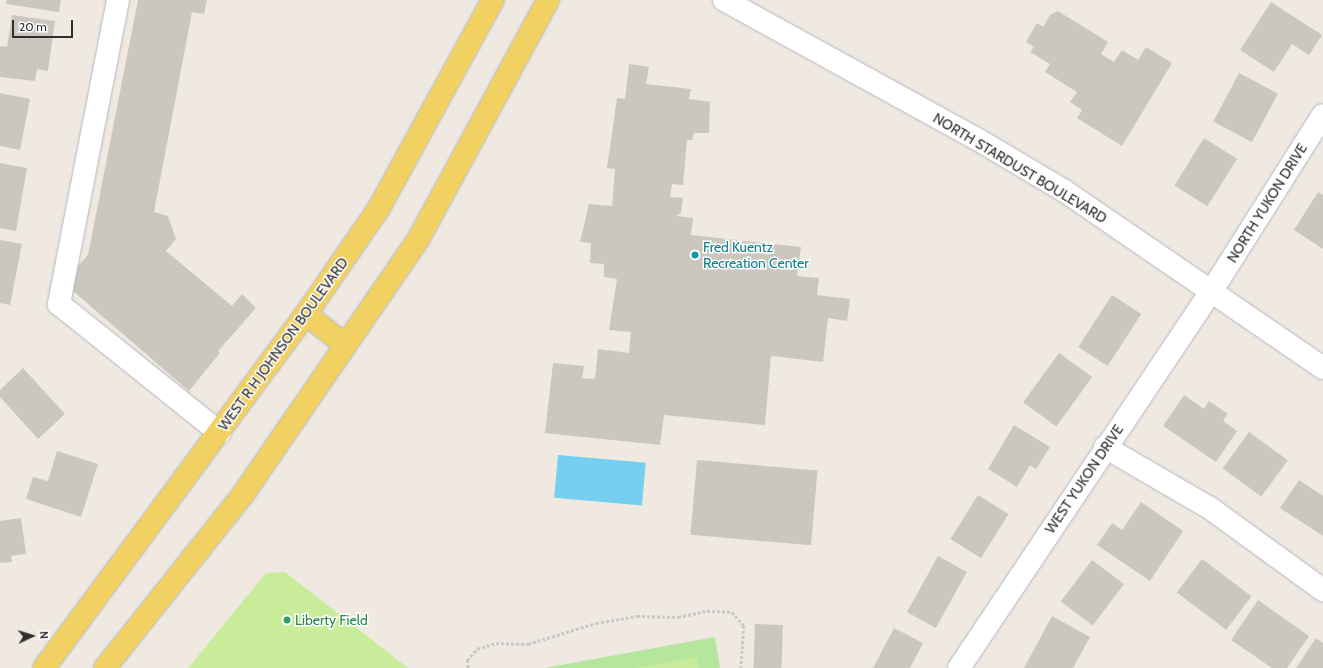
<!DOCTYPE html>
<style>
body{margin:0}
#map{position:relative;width:1323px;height:668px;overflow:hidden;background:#efe9e1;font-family:Cabin,sans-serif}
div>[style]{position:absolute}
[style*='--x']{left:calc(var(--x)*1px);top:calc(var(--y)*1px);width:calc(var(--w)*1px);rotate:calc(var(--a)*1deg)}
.green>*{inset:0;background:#b6e59e}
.pitch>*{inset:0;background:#c9ec9a}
.water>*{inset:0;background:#75cff0;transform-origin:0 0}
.building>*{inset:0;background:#cbc7bf;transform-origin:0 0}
.path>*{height:2.5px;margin-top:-1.25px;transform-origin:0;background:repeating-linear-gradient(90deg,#c9c9c9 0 3px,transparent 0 5px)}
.roads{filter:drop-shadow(0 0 1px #b4b7c1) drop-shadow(0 0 1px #b4b7c1)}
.minor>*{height:22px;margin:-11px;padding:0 11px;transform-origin:11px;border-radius:11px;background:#fff}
.major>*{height:22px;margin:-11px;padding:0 11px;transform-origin:11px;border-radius:11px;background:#f2d163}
.dots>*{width:11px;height:11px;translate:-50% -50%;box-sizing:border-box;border:2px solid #fff;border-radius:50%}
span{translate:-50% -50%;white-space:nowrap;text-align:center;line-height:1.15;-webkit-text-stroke:3px #fff;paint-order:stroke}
.street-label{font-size:14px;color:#2e2e2e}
.culture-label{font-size:14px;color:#0d838f}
.left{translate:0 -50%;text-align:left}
.leisure-label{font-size:14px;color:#27864d}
.north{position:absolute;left:12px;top:616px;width:40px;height:40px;-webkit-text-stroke:3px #fff;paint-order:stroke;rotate:86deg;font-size:11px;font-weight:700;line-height:16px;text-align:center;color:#2e2e2e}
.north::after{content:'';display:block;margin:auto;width:14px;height:18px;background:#2e2e2e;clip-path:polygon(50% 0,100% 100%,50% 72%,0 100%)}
.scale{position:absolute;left:12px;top:20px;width:61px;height:18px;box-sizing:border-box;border:2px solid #2e2e2e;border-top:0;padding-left:5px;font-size:12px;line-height:14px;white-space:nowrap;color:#2e2e2e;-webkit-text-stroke:3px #fff;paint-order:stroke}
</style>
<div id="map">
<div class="green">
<i style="clip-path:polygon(715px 637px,720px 668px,545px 668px)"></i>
</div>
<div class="pitch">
<i style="clip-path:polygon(285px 572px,408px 668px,188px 668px,266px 573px)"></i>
<i style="clip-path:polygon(697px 657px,699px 668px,636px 668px)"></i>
</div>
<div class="water">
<i style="left:558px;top:455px;width:88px;height:43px;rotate:5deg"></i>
</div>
<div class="building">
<i style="clip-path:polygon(7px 0,61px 0,59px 12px,6px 4px)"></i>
<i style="clip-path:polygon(138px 0,207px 0,204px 14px,192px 12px,154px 212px,168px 216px,176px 239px,166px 251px,232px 306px,242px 294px,256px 308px,218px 351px,220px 353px,189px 391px,73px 291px,77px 267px,88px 255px)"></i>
<i style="clip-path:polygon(1271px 2px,1322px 35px,1309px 55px,1292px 44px,1274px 72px,1240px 50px)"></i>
<i style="clip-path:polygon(1058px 11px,1108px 42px,1101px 54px,1114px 62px,1122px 50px,1138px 60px,1146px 47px,1172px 63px,1122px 146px,1077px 118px,1082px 110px,1070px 102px,1077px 92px,1045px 72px,1050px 64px,1030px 52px,1034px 47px,1026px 42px,1037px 23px,1043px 27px,1050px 15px)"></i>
<i style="clip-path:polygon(12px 15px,55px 21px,48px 71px,37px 69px,35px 81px,0 77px,0 46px,7px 47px)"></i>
<i style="clip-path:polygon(629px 64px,649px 67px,646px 84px,691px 89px,689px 99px,710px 102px,709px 133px,694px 133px,692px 140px,687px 140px,683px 185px,672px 184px,670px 197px,683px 198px,681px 213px,676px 216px,693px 218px,691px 235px,801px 247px,797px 276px,819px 278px,817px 295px,850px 299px,847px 321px,828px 318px,823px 362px,771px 356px,765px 425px,664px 415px,660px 445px,545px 433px,553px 363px,584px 366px,582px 378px,595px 379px,598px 349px,629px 353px,631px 332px,609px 330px,617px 279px,604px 277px,604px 264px,590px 263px,591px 243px,580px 242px,589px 204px,612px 206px,615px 169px,607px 168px,617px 98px,625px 99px)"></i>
<i style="left:1239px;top:73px;width:44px;height:55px;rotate:28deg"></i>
<i style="clip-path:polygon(0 93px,30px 99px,20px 150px,0 146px)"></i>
<i style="left:1204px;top:138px;width:39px;height:56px;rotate:32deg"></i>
<i style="clip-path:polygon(0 163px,27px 168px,16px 231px,0 228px)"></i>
<i style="clip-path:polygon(1318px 192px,1323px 195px,1323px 249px,1294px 230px)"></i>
<i style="clip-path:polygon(0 240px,22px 244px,10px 305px,0 303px)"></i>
<i style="left:1112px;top:295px;width:35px;height:62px;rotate:33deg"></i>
<i style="left:1059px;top:353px;width:41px;height:61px;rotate:36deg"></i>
<i style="clip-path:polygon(23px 368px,65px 414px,38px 439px,0 397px,0 390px)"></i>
<i style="clip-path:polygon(1184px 395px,1204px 409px,1209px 401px,1228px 414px,1223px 421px,1237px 431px,1216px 462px,1163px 426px)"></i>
<i style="clip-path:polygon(1014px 425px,1050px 447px,1036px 469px,1030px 465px,1017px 487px,988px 469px)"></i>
<i style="left:1249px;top:432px;width:48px;height:45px;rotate:36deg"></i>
<i style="clip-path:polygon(57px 451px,98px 464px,81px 517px,26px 499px,33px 477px,48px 481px)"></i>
<i style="left:697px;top:460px;width:121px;height:75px;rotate:5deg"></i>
<i style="clip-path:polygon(1299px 480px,1323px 496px,1323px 536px,1280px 508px)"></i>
<i style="left:978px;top:495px;width:36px;height:52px;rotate:32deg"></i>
<i style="clip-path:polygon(1141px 502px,1183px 531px,1150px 581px,1097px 545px,1112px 523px,1122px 530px)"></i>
<i style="clip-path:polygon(21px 518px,26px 554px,11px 556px,12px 562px,0 563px,0 521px)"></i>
<i style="left:938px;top:556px;width:33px;height:64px;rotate:29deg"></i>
<i style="left:1202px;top:559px;width:62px;height:42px;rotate:37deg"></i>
<i style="left:1092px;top:560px;width:40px;height:52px;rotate:37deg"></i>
<i style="clip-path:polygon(1258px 600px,1309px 636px,1287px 668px,1272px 668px,1231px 640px)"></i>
<i style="clip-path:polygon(1052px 616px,1090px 637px,1073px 668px,1024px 668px)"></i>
<i style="left:755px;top:624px;width:28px;height:44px;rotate:2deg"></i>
<i style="clip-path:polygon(894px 628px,923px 643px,910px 668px,873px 668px)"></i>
<i style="clip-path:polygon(1316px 638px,1323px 643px,1323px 668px,1296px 668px)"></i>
</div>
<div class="path">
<i style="--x:468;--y:668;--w:8;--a:-97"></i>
<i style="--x:467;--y:660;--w:15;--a:-48"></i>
<i style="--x:477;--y:649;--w:20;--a:-18"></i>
<i style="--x:496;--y:643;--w:32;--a:2"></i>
<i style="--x:528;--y:644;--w:71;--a:-17.2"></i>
<i style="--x:596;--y:623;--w:42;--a:-9.7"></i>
<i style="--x:637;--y:616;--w:41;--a:1.4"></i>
<i style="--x:678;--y:617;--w:30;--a:-12"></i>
<i style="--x:707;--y:611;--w:25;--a:2"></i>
<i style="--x:732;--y:612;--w:18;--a:49"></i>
<i style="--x:744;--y:626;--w:42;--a:94.1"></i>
</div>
<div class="roads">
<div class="minor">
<i style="--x:118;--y:0;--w:310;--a:101"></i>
<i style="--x:59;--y:304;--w:206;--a:38.7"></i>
<i style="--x:724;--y:0;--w:289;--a:28.8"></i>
<i style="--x:977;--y:139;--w:100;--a:30.7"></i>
<i style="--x:1063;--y:190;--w:315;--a:34.4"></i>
<i style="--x:1105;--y:447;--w:121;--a:30.2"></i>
<i style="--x:1210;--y:508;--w:140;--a:36"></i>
<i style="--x:959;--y:668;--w:453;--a:-56.2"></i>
<i style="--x:1211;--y:292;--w:209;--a:-57.7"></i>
</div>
<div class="major">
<i style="--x:306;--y:314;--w:50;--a:38.5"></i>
<i style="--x:44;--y:668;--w:440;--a:-53.5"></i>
<i style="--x:306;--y:314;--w:129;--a:-55.4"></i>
<i style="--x:379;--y:208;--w:237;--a:-61.3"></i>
<i style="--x:105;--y:668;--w:223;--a:-51.5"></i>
<i style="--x:244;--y:493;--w:309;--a:-55.5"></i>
<i style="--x:419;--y:238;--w:271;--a:-61.5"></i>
</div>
</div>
<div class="dots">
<i style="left:695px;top:255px;background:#0f9aa8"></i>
<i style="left:287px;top:620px;background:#2e9e5b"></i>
</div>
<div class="street-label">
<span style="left:1020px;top:168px;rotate:31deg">NORTH STARDUST BOULEVARD</span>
<span style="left:1267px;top:203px;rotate:-58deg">NORTH YUKON DRIVE</span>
<span style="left:283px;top:344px;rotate:-54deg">WEST R H JOHNSON BOULEVARD</span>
<span style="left:1084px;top:479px;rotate:-56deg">WEST YUKON DRIVE</span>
</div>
<div class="culture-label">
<span class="left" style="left:703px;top:255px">Fred Kuentz<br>Recreation Center</span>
</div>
<div class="leisure-label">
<span class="left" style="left:295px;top:620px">Liberty Field</span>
</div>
<div class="north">N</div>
<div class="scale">20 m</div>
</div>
